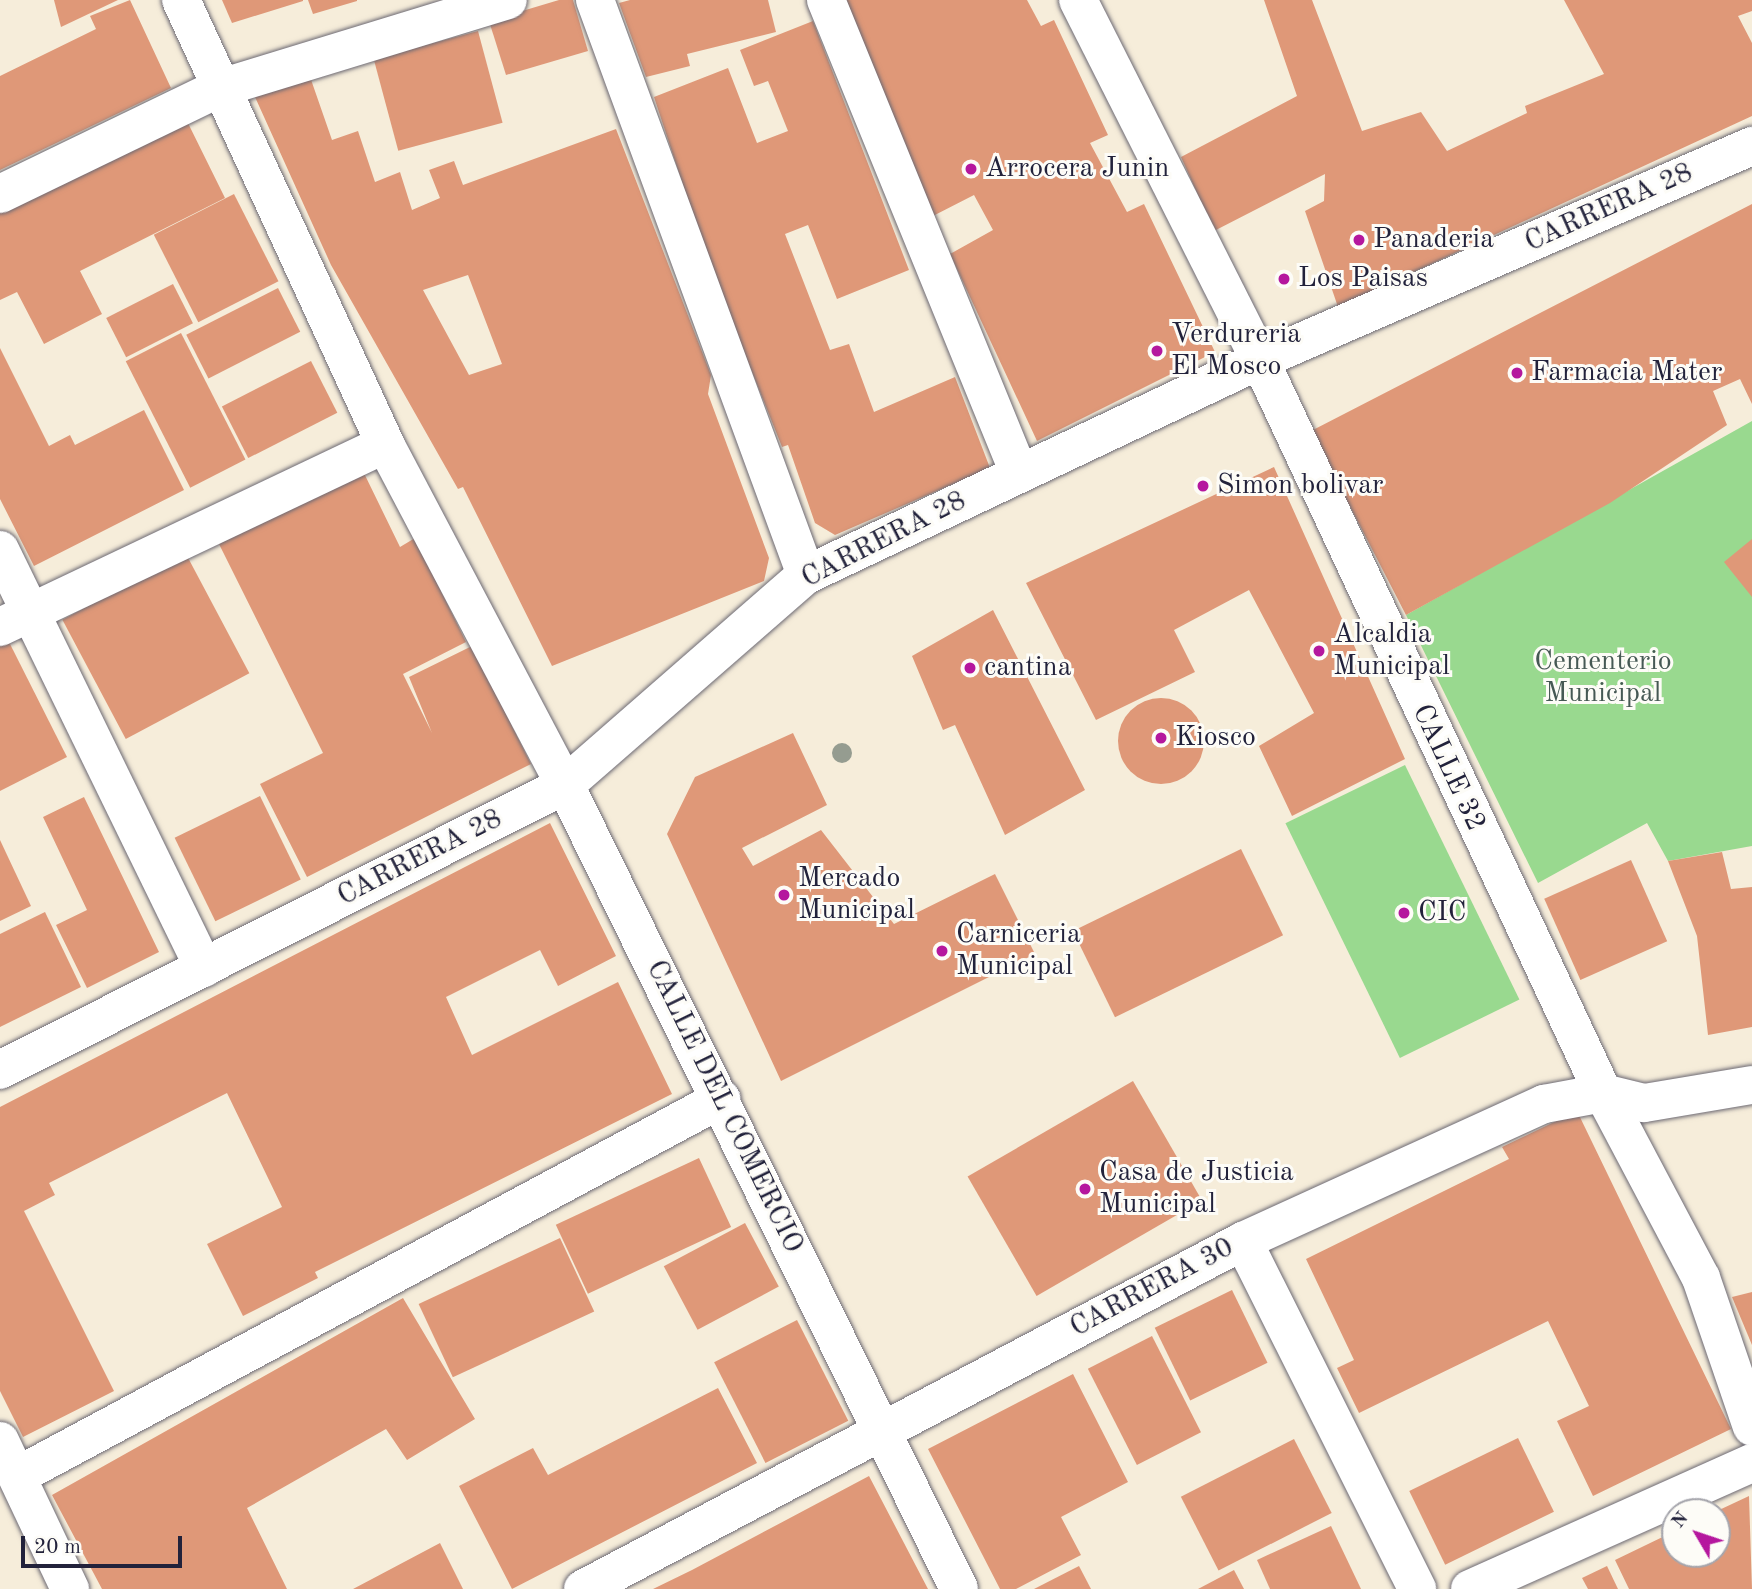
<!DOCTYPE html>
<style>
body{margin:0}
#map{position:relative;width:1752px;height:1589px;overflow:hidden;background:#f6edda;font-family:"Old Standard TT",serif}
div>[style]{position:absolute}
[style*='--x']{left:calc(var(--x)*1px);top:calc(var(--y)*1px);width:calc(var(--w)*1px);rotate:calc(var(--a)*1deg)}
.green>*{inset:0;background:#99d98f;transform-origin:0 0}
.building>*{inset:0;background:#df9878;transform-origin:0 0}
.round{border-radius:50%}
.roads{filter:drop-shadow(0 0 2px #6c6973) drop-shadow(0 0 2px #6c6973)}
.minor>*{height:38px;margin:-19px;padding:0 19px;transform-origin:19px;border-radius:19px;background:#fff}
.secondary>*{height:38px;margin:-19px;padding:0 19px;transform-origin:19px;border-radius:19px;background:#fff}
.trees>*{width:20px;height:20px;margin:-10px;border-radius:50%;background:#959c90}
.dots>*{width:19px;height:19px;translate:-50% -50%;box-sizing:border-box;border:4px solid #fdfcf7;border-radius:50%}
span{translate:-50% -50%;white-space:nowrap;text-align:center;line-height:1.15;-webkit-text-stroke:6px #fdfcf7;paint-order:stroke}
.poi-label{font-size:28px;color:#22223b}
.left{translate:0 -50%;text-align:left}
.street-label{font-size:28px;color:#22223b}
.park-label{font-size:28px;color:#465954}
.north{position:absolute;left:1661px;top:1498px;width:70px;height:70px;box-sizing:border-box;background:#fdfcf7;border:2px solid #a5a5ac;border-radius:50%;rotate:309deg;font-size:19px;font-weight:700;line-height:28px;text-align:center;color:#22223b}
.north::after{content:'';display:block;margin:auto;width:24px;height:32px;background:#b5179e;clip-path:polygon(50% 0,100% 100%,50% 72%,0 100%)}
.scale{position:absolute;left:21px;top:1536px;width:161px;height:32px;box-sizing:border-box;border:4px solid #22223b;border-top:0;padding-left:9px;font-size:21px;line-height:24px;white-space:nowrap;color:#22223b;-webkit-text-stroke:5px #fdfcf7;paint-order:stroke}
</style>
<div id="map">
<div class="green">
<i style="clip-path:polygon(1752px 421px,1752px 846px,1668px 861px,1647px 823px,1538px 883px,1406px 615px)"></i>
<i style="left:1405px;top:765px;width:261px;height:133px;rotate:64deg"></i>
</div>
<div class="building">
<i style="clip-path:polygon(54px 0,118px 0,61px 27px)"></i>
<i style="clip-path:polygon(130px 0,171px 88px,0 170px,0 76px,96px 29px,90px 16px)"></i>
<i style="clip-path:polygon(222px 0,303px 0,303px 1px,232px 23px)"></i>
<i style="clip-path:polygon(308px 0,357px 0,357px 1px,313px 14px)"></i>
<i style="clip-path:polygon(559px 0,573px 0,588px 51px,506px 75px,489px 21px)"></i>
<i style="clip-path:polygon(630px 0,768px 0,776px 32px,687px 54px,690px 66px,646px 77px,619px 3px)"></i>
<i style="clip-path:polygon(845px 0,1027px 0,1041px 26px,1054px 20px,1108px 135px,1090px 143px,1127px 212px,1144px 204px,1215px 352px,1037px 441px,950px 254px,993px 230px,974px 195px,929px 218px)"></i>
<i style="clip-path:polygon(1264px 0,1312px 0,1362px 131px,1421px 112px,1447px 151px,1527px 113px,1525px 106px,1604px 74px,1564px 0,1752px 0,1752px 11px,1738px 16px,1752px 43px,1752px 116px,1338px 307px,1305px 211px,1324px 201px,1325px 174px,1214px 231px,1181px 157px,1297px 96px)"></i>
<i style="clip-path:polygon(813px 21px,909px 270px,837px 299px,808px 225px,785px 234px,830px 350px,849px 344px,874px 412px,955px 377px,990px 468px,835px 535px,815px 523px,788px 445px,782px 447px,709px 264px,654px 97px,728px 68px,757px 143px,788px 131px,768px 81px,754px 86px,740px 50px)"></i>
<i style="left:478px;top:31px;width:95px;height:108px;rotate:75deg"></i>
<i style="clip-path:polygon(evenodd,308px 71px,332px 140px,358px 131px,375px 182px,400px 172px,412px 210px,440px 198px,429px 170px,454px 161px,463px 185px,616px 129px,711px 375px,708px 394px,769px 558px,764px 581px,552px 666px,463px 487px,458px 489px,331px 265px,251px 88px,308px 71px,468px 275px,502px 364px,469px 375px,423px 290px,468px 275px)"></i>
<i style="clip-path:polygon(183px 113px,225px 198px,80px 271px,102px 314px,44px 344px,17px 292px,0 300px,0 205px)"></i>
<i style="left:234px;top:194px;width:98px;height:90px;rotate:63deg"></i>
<i style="clip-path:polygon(1752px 204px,1752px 404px,1740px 379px,1713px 391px,1727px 425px,1610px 503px,1406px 615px,1311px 431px)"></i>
<i style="left:173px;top:284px;width:44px;height:75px;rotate:63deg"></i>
<i style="left:278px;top:288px;width:49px;height:103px;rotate:63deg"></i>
<i style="left:181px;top:333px;width:142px;height:62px;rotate:63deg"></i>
<i style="clip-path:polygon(0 348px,49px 446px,70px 435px,75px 445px,144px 410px,184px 490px,34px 566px,0 499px)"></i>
<i style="left:311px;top:361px;width:58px;height:100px;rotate:63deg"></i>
<i style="clip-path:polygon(361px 467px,400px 547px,415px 538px,466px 642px,403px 674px,432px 733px,409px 677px,472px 646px,531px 764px,307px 877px,260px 784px,323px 753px,217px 540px)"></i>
<i style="clip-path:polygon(1274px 467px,1405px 759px,1292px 816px,1259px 746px,1314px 713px,1249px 590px,1174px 630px,1195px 672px,1096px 720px,1026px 583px)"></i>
<i style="clip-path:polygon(1752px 539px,1752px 597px,1724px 562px)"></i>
<i style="left:186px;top:554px;width:135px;height:140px;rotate:62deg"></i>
<i style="clip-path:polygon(993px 610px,1085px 790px,1005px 835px,955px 725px,943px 730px,912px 656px)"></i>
<i style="clip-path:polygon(9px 642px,67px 757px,0 791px,0 646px)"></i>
<i class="round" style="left:1118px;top:698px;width:86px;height:86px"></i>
<i style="clip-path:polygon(793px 733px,827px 805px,742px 848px,753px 866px,821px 830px,894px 924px,995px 874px,1035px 954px,781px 1081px,667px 834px,695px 777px)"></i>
<i style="left:260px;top:796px;width:93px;height:95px;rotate:64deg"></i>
<i style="clip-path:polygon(84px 797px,159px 952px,87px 988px,56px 925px,87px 910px,43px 817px)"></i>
<i style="clip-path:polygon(550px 823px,616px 956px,558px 986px,540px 950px,446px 997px,472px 1055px,618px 982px,672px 1094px,315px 1272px,318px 1278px,243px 1316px,207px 1244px,282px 1207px,227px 1093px,49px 1183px,55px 1195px,24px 1211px,114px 1391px,23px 1437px,0 1391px,0 1107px)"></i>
<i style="clip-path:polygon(0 840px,31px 906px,0 921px)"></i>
<i style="left:1241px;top:849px;width:96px;height:187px;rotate:64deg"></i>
<i style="clip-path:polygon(1722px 852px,1731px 889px,1752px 887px,1752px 1027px,1708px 1035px,1697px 936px,1668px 861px)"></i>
<i style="left:1631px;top:860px;width:89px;height:95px;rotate:66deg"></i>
<i style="clip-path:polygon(45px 912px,81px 987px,0 1027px,0 934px)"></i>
<i style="left:1133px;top:1081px;width:138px;height:191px;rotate:60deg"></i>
<i style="clip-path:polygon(1577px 1111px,1731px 1429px,1593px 1496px,1557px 1421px,1589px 1406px,1548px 1321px,1359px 1413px,1337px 1368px,1354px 1360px,1306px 1259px,1509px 1159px,1502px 1147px)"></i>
<i style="left:699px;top:1158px;width:76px;height:158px;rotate:65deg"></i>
<i style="left:745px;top:1223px;width:72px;height:92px;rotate:62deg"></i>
<i style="left:560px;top:1238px;width:81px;height:156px;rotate:65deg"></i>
<i style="left:1232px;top:1290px;width:81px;height:86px;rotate:64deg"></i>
<i style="clip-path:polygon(1752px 1292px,1752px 1345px,1732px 1297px)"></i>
<i style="clip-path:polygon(403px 1298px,475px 1419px,407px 1460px,386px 1429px,247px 1508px,287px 1589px,102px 1589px,52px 1495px)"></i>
<i style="left:797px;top:1320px;width:113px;height:93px;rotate:63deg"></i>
<i style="left:1152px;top:1336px;width:108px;height:72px;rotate:63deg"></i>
<i style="clip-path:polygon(1073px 1374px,1128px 1482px,1061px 1517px,1081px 1555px,1016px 1589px,1000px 1589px,928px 1449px)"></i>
<i style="clip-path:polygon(718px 1388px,757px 1463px,512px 1589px,459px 1486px,533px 1448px,548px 1475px)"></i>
<i style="left:1518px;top:1438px;width:82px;height:121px;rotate:64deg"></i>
<i style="left:1294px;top:1439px;width:83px;height:127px;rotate:63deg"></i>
<i style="clip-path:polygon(869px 1476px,928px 1589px,653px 1589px,692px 1570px)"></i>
<i style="clip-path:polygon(1749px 1496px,1752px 1589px,1629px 1589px,1615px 1560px,1675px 1531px,1675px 1554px,1717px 1554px,1717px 1511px)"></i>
<i style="clip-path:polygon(1331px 1526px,1361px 1589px,1270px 1589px,1257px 1560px)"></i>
<i style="clip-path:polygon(440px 1543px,463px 1589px,353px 1589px,372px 1579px)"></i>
<i style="clip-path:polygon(1079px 1566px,1091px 1589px,1034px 1589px)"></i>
<i style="clip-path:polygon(1607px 1566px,1618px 1589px,1588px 1589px,1582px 1578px)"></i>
<i style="clip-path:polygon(1234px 1570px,1244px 1589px,1198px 1589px)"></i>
</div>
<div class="roads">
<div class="minor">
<i style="--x:181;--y:0;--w:489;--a:65.3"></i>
<i style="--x:385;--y:444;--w:386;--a:62.2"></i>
<i style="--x:565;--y:785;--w:895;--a:63.89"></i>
<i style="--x:595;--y:0;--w:612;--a:69.85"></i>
<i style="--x:826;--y:0;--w:511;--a:67.8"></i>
<i style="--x:1078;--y:0;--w:403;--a:63.2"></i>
<i style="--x:1260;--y:360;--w:809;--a:64.92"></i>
<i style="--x:1603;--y:1093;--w:209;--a:62.1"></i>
<i style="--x:1701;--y:1278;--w:157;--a:71.1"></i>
<i style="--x:0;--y:194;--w:241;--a:-25.8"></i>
<i style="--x:217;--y:89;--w:304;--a:-17"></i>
<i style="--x:0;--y:550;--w:465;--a:64"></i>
<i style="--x:0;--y:627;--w:426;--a:-25.4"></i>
<i style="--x:0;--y:1070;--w:633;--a:-26.77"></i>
<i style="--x:565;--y:785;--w:320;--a:-41.1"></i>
<i style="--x:806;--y:575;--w:502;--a:-25.34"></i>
<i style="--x:1260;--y:360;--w:537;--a:-23.51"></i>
<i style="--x:1243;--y:1241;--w:389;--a:63.4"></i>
<i style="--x:17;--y:1476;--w:799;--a:-28.17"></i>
<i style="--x:1470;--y:1589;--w:309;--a:-24.1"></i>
</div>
<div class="secondary">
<i style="--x:0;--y:1441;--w:164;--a:64.7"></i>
<i style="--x:583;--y:1589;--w:746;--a:-27.8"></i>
<i style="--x:1243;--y:1241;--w:331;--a:-24.5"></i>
<i style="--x:1544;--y:1104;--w:60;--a:-10.6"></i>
<i style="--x:1603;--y:1093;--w:42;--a:13.7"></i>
<i style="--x:1644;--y:1103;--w:109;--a:-9.5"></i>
</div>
</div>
<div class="trees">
<i style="left:842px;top:753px"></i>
</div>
<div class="dots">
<i style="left:971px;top:169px;background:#b5179e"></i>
<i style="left:1359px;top:240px;background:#b5179e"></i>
<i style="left:1284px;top:279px;background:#b5179e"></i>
<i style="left:1157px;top:351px;background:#b5179e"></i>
<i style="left:1517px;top:373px;background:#b5179e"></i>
<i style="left:1203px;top:486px;background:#b5179e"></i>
<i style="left:1319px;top:651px;background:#b5179e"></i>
<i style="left:970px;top:668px;background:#b5179e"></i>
<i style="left:1161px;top:738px;background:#b5179e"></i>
<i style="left:784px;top:895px;background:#b5179e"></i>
<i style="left:1404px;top:913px;background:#b5179e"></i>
<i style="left:942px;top:951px;background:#b5179e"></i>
<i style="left:1085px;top:1189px;background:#b5179e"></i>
</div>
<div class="poi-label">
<span class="left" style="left:985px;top:169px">Arrocera Junin</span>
<span class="left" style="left:1373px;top:240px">Panaderia</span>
<span class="left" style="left:1298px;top:279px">Los Paisas</span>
<span class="left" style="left:1171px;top:351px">Verdureria<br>El Mosco</span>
<span class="left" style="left:1531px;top:373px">Farmacia Mater</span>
<span class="left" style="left:1217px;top:486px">Simon bolivar</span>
<span class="left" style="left:1333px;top:651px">Alcaldia<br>Municipal</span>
<span class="left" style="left:984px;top:668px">cantina</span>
<span class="left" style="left:1175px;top:738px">Kiosco</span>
<span class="left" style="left:798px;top:895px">Mercado<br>Municipal</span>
<span class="left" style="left:1418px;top:913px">CIC</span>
<span class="left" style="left:956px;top:951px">Carniceria<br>Municipal</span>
<span class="left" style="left:1099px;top:1189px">Casa de Justicia<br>Municipal</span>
</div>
<div class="street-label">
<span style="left:1609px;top:208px;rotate:-24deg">CARRERA 28</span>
<span style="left:884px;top:540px;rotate:-27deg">CARRERA 28</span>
<span style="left:1448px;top:768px;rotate:65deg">CALLE 32</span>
<span style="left:420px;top:858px;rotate:-27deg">CARRERA 28</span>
<span style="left:724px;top:1107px;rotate:64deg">CALLE DEL COMERCIO</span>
<span style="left:1152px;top:1288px;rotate:-28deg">CARRERA 30</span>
</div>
<div class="park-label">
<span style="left:1603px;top:678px">Cementerio<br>Municipal</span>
</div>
<div class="north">N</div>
<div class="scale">20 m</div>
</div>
